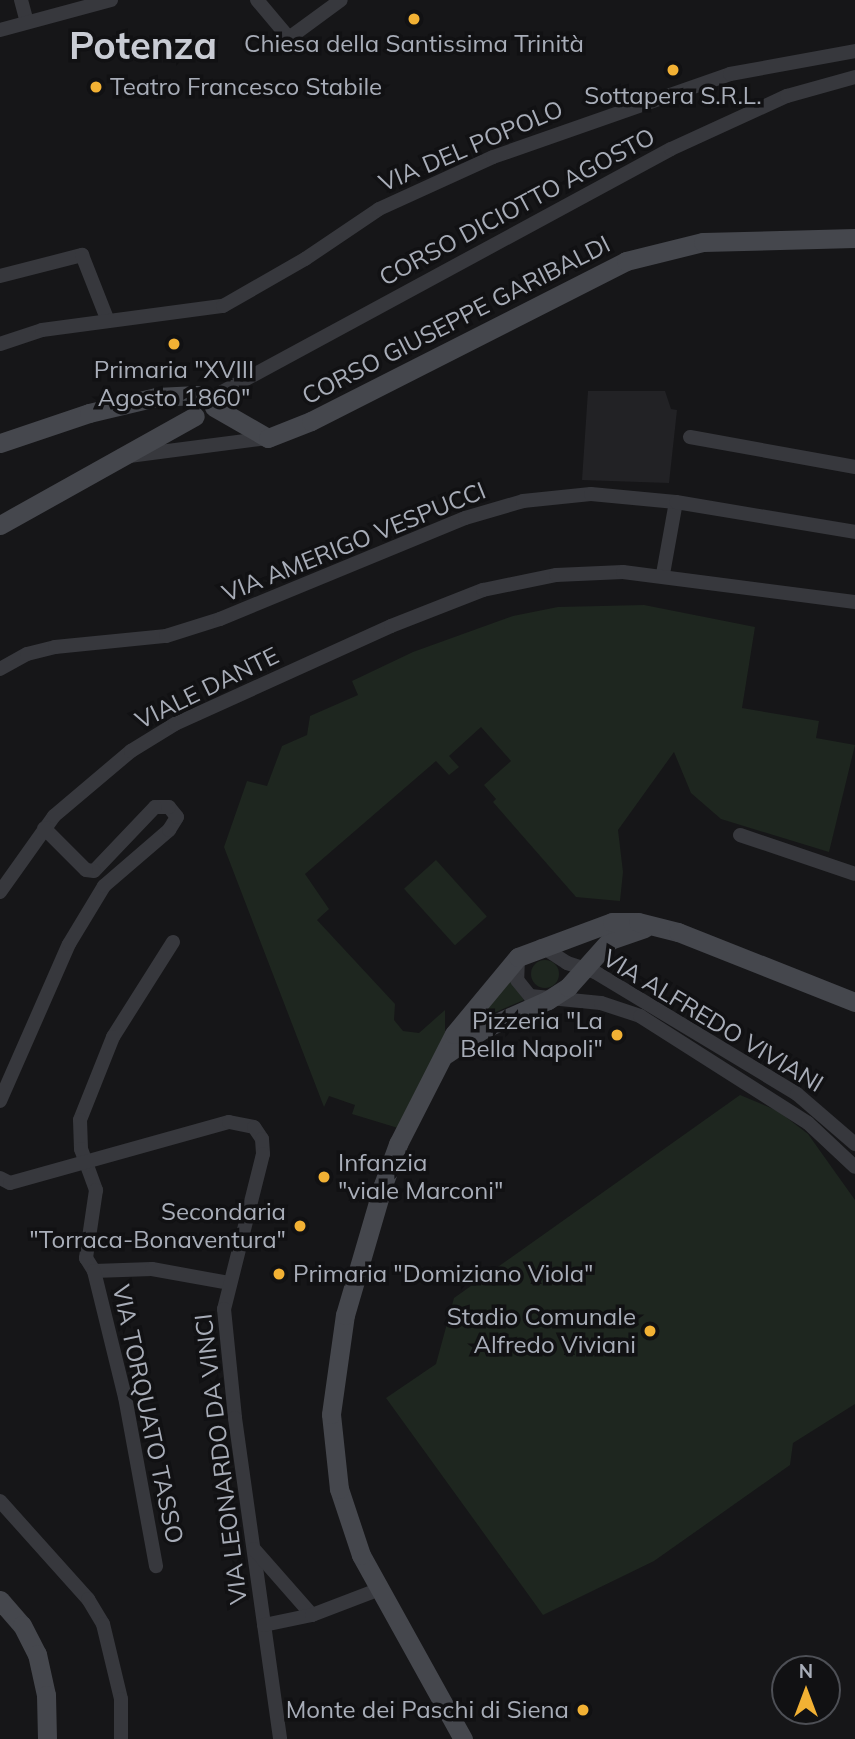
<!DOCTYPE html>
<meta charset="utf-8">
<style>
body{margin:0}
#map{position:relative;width:855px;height:1739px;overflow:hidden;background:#161618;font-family:Mulish,sans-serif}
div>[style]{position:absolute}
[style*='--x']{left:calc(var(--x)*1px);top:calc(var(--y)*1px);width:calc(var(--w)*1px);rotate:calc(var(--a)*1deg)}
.built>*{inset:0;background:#222225}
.green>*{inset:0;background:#1e261f;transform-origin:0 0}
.round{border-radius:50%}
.street>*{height:14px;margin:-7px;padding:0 7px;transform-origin:7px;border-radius:7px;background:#37383d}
.secondary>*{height:19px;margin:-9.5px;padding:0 9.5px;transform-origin:9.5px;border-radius:9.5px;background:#45474d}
.dots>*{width:19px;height:19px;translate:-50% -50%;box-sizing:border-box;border:4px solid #111113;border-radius:50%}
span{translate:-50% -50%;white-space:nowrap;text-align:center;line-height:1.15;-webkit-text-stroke:7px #111113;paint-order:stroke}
.poi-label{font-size:24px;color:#a8adb8}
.left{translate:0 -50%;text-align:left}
.right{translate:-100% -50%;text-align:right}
.street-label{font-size:24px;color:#a8adb8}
.town-label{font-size:38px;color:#c9ccd4;font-weight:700}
.north{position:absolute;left:771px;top:1655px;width:70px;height:70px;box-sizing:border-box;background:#111113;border:2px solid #4d4f55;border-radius:50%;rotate:0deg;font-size:19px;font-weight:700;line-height:28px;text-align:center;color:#a8adb8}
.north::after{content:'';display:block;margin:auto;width:24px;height:32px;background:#f2b134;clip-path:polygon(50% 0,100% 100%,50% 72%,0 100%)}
</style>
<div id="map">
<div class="built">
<i style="clip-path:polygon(588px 391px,665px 391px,671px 409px,677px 410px,669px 483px,582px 480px)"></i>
</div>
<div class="green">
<i style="clip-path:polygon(644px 605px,755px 627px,742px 708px,819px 721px,816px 738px,855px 745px,829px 852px,721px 819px,691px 793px,674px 752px,618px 830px,623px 872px,620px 901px,576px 897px,493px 802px,496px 799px,484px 785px,511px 761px,481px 727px,449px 756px,459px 767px,449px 775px,436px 761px,305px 874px,329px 909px,317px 920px,395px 1004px,394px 1020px,403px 1031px,419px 1033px,445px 1010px,445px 1042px,398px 1128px,352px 1114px,355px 1105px,329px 1096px,324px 1107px,224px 847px,247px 781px,267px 786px,282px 746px,307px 735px,310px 716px,358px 695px,352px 681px,413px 652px,513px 616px,558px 607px)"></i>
<i style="left:436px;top:860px;width:76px;height:43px;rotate:48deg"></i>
<i class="round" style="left:531px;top:960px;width:28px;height:28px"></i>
<i style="clip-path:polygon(511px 981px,524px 1000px,491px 1014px,486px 1008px)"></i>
<i style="clip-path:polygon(740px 1095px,778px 1111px,808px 1134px,855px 1200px,855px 1404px,793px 1443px,790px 1465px,654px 1561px,543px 1615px,386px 1398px,436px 1364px,454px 1298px)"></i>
</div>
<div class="street">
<i style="--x:21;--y:0;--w:20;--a:75"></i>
<i style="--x:257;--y:0;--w:50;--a:49.9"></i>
<i style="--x:289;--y:38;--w:64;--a:-36.2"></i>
<i style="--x:0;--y:30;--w:115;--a:-15.1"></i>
<i style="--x:0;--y:276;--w:85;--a:-14.4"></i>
<i style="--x:82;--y:255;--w:71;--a:68.5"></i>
<i style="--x:0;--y:344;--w:44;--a:-18.4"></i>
<i style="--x:42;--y:330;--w:183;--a:-7.6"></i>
<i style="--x:223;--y:306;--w:95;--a:-29.8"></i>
<i style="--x:305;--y:259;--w:89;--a:-34"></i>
<i style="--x:379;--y:209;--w:125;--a:-24.5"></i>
<i style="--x:493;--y:157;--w:251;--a:-19.3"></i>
<i style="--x:730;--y:74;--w:127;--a:-10.4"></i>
<i style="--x:211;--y:398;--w:523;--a:-28.43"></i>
<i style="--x:671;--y:149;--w:128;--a:-24.6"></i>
<i style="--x:787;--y:96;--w:71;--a:-15.6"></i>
<i style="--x:690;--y:437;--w:168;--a:10.3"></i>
<i style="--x:129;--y:456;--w:140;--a:-7.4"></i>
<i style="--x:663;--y:574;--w:73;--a:-79.8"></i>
<i style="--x:0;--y:669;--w:31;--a:-29"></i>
<i style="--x:27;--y:654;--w:29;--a:-14"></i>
<i style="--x:55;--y:647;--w:112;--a:-5.7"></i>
<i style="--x:166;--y:636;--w:57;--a:-17.5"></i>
<i style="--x:220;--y:619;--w:265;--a:-22.4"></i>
<i style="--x:465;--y:518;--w:60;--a:-16.3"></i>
<i style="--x:523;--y:501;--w:68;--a:-5.9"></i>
<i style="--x:591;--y:494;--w:85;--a:5.4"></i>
<i style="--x:676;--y:502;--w:181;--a:9.5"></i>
<i style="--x:740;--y:835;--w:121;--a:18.7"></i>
<i style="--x:0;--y:892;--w:93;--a:-54.6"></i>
<i style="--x:54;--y:816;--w:101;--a:-40.2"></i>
<i style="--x:131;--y:751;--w:52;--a:-31.5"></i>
<i style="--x:175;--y:724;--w:237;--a:-24.4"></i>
<i style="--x:391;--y:626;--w:99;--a:-21.4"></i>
<i style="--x:483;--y:590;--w:75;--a:-11.6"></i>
<i style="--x:556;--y:575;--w:67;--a:-2.6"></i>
<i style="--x:623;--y:572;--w:234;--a:7.4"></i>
<i style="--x:173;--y:942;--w:112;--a:122.3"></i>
<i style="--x:113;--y:1037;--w:89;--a:111.7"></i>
<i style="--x:80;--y:1120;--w:29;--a:88"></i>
<i style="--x:81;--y:1149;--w:44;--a:69.9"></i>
<i style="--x:96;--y:1190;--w:69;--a:98.4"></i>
<i style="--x:86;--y:1258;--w:15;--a:58"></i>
<i style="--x:94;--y:1271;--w:58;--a:-2"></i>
<i style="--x:152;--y:1269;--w:78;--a:10.3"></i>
<i style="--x:541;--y:946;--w:31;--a:33"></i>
<i style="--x:567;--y:963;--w:29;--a:18"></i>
<i style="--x:595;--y:972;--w:236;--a:31.1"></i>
<i style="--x:797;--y:1094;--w:77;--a:40.8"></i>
<i style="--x:518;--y:957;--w:23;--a:92"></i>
<i style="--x:517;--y:980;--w:21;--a:51"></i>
<i style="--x:530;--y:996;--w:71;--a:5.6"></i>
<i style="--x:601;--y:1003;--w:41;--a:18.4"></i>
<i style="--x:640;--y:1016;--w:199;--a:32.5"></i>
<i style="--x:808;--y:1123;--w:64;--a:43.1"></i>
<i style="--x:0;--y:1101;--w:171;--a:-66.3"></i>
<i style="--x:69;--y:944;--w:68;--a:-58.9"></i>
<i style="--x:104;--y:886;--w:86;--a:-40.7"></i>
<i style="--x:169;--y:830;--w:15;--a:-58"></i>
<i style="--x:177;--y:817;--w:13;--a:-129"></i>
<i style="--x:169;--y:807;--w:14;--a:180"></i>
<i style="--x:155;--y:807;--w:88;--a:133.6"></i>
<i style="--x:94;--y:871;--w:8;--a:-173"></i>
<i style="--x:86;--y:870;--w:59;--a:-135"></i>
<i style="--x:0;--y:1178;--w:11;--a:27"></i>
<i style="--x:10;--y:1183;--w:227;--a:-15.6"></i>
<i style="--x:229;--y:1122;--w:25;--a:11"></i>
<i style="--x:254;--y:1127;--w:14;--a:56"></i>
<i style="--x:262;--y:1139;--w:15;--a:86"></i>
<i style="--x:263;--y:1154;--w:160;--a:104.1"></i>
<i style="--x:224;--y:1309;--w:110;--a:84.2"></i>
<i style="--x:235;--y:1418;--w:324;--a:82"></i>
<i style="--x:94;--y:1271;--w:130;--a:76.2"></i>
<i style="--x:125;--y:1397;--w:172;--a:79.6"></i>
<i style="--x:0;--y:1501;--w:132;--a:48.1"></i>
<i style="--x:88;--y:1599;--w:29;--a:59"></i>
<i style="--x:103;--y:1624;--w:77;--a:76.5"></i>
<i style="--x:121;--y:1699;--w:40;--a:90"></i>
<i style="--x:254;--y:1549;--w:88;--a:48.7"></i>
<i style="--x:312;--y:1615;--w:49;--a:168.2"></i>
<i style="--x:312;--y:1615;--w:70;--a:-21"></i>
</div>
<div class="secondary">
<i style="--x:214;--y:407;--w:62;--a:29.9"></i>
<i style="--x:268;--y:438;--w:46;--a:-21.6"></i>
<i style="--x:311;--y:421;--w:353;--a:-26.9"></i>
<i style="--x:626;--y:261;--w:79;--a:-13.9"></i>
<i style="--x:703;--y:242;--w:152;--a:-1.5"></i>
<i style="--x:0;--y:443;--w:94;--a:-18.6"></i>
<i style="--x:89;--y:413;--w:69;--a:-13.4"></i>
<i style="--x:156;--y:397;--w:41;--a:-2.8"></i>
<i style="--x:0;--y:525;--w:223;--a:-29.2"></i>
<i style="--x:446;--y:1054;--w:45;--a:-34"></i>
<i style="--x:483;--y:1029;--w:71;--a:-24"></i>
<i style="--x:548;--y:1000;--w:24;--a:-33"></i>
<i style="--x:568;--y:987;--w:63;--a:-48.2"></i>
<i style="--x:610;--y:940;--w:36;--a:-19"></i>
<i style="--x:0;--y:1600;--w:33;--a:49"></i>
<i style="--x:22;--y:1625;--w:33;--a:63"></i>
<i style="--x:37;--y:1654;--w:42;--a:77.6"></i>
<i style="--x:46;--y:1695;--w:44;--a:88.7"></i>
<i style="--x:463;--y:1739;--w:210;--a:-119"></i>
<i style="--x:361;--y:1555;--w:70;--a:-108.4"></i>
<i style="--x:339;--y:1489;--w:75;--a:-96.1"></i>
<i style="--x:331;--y:1414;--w:100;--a:-82"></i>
<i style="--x:345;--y:1315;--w:135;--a:-73.7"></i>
<i style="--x:383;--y:1185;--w:44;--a:-69.9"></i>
<i style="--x:398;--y:1144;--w:123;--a:-63"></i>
<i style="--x:454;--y:1034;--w:100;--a:-50.3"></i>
<i style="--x:518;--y:957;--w:100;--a:-20.4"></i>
<i style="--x:612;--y:922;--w:26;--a:0"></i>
<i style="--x:638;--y:922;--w:41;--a:14"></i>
<i style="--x:678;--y:932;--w:190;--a:21.6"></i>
</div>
<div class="dots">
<i style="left:414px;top:19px;background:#f2b134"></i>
<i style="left:673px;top:70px;background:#f2b134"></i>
<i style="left:96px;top:87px;background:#f2b134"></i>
<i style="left:174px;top:344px;background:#f2b134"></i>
<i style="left:617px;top:1035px;background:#f2b134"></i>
<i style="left:324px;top:1177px;background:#f2b134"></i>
<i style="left:300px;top:1226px;background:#f2b134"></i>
<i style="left:279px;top:1274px;background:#f2b134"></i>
<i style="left:650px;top:1331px;background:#f2b134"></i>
<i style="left:583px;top:1710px;background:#f2b134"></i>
</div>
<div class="poi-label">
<span style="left:414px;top:44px">Chiesa della Santissima Trinità</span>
<span class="left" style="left:110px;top:87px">Teatro Francesco Stabile</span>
<span style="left:673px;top:96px">Sottapera S.R.L.</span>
<span style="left:174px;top:384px">Primaria "XVIII<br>Agosto 1860"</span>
<span class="right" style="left:603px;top:1035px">Pizzeria "La<br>Bella Napoli"</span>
<span class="left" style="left:338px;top:1177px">Infanzia<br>"viale Marconi"</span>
<span class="right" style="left:286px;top:1226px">Secondaria<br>"Torraca-Bonaventura"</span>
<span class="left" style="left:293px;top:1274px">Primaria "Domiziano Viola"</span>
<span class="right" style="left:636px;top:1331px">Stadio Comunale<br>Alfredo Viviani</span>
<span class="right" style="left:569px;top:1710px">Monte dei Paschi di Siena</span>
</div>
<div class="street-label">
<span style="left:471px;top:146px;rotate:-23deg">VIA DEL POPOLO</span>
<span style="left:517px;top:207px;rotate:-28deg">CORSO DICIOTTO AGOSTO</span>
<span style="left:456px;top:320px;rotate:-27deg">CORSO GIUSEPPE GARIBALDI</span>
<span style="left:354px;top:542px;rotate:-22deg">VIA AMERIGO VESPUCCI</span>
<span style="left:207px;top:688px;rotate:-26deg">VIALE DANTE</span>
<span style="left:713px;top:1021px;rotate:31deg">VIA ALFREDO VIVIANI</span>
<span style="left:148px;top:1414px;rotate:78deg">VIA TORQUATO TASSO</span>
<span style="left:221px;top:1459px;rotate:-97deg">VIA LEONARDO DA VINCI</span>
</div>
<div class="town-label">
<span style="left:143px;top:46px">Potenza</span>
</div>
<div class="north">N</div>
</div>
